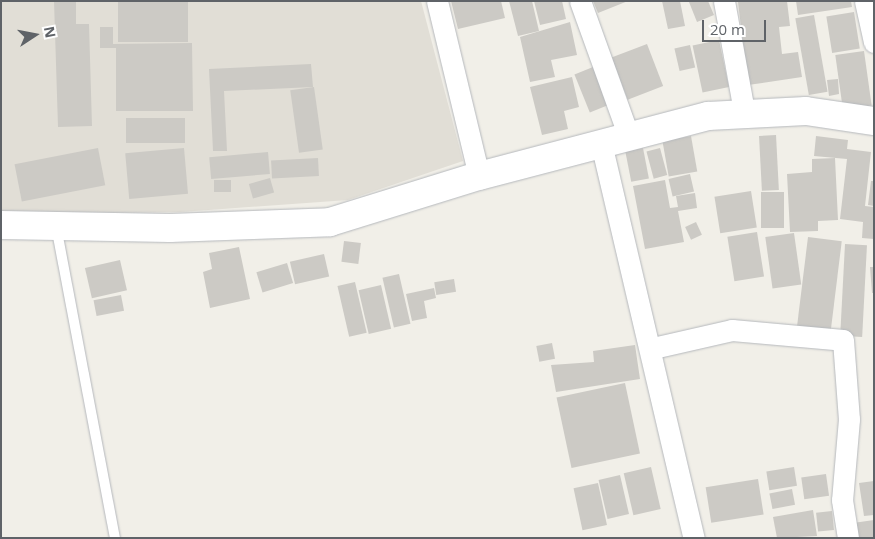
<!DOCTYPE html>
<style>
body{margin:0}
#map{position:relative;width:875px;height:539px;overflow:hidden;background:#f1efe8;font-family:"Open Sans",sans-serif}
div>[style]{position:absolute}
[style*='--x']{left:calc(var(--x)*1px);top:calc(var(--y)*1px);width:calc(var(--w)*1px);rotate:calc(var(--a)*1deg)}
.education>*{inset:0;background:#e1ded6}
.building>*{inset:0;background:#cccac5;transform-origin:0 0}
.roads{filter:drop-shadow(0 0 1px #b5b8bc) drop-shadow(0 0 1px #b5b8bc)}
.lane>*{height:10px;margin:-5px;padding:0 5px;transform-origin:5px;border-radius:5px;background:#fff}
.street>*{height:21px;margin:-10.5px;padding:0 10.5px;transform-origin:10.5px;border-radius:10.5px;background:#fff}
.secondary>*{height:28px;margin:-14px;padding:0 14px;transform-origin:14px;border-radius:14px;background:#fff}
span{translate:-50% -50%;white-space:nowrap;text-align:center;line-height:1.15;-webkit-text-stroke:5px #fff;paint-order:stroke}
.frame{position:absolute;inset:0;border:2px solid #5f6368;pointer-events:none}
.north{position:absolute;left:10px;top:10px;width:50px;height:50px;-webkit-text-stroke:4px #fff;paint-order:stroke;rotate:79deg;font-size:14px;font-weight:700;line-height:20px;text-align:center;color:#5f6368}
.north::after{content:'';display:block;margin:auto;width:18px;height:22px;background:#5f6368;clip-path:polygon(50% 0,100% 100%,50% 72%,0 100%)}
.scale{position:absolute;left:702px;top:20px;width:64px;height:22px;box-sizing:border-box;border:2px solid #5f6368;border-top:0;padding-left:6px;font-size:15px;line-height:18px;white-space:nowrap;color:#5f6368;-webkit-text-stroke:4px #fff;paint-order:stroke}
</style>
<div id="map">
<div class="education">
<i style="clip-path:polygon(1px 1px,421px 1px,463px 161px,348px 200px,181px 212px,1px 214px)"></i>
</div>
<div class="building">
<i style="clip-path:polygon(54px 1px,76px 1px,76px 24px,89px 24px,92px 126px,58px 127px)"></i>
<i style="left:118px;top:1px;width:70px;height:41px"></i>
<i style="clip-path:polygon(451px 1px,501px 1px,505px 18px,458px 29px)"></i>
<i style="clip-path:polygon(509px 1px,532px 1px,539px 31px,518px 36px)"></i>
<i style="clip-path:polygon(534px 1px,562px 1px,566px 19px,540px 25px)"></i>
<i style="clip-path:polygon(593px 1px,628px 1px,598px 13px)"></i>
<i style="clip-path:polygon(662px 1px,680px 1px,685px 26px,668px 29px)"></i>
<i style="clip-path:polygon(708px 1px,714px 15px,697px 22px,689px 2px)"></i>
<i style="clip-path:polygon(787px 1px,790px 26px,779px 27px,782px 54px,798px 52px,802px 77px,748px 85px,738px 2px)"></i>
<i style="clip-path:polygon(796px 1px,851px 1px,852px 7px,798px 15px)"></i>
<i style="left:854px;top:12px;width:37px;height:28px;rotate:81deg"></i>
<i style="left:814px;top:15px;width:78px;height:19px;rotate:80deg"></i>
<i style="clip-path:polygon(570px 22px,577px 55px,551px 60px,555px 77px,530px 82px,520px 37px)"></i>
<i style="clip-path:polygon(100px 27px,113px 27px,113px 44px,192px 43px,193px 111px,116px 111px,116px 48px,100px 48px)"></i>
<i style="left:719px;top:40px;width:48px;height:27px;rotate:78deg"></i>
<i style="left:647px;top:44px;width:45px;height:38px;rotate:69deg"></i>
<i style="left:690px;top:45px;width:23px;height:16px;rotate:77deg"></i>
<i style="left:864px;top:51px;width:55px;height:29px;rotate:82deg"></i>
<i style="clip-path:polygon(311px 64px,313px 87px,224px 91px,227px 151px,213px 151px,209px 69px)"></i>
<i style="left:593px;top:67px;width:41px;height:20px;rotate:68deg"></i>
<i style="clip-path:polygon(572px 77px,579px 107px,564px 111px,568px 129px,542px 135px,530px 87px)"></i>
<i style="clip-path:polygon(838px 79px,839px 94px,829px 96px,827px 80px)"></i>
<i style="left:314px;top:87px;width:63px;height:24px;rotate:82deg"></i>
<i style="left:126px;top:118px;width:59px;height:25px"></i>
<i style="left:776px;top:135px;width:55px;height:17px;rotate:87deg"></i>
<i style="left:691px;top:136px;width:36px;height:29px;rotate:80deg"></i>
<i style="clip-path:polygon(816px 136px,848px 140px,847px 149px,871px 152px,865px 206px,874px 207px,874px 239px,862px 238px,863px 222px,840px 219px,847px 159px,814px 156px)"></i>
<i style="left:98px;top:148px;width:38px;height:85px;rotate:79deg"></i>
<i style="left:184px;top:148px;width:46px;height:59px;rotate:85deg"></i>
<i style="left:643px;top:148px;width:31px;height:18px;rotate:79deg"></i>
<i style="left:660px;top:148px;width:28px;height:14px;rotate:75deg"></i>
<i style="left:268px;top:152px;width:22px;height:59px;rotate:85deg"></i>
<i style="left:318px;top:158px;width:18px;height:47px;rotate:87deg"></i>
<i style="clip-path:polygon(835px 158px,838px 220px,818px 221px,818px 231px,790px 232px,787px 174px,812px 172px,812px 159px)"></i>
<i style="left:690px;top:174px;width:18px;height:22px;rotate:77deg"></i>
<i style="left:270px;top:178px;width:15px;height:22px;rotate:74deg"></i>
<i style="left:214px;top:180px;width:17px;height:12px"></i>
<i style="clip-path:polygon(665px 180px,670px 208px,678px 207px,676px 196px,695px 193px,697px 208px,678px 211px,684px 242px,645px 249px,633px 186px)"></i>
<i style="clip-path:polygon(871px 181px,874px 181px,874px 206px,868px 205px)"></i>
<i style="left:751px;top:191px;width:37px;height:37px;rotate:81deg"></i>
<i style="left:761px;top:192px;width:23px;height:36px"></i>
<i style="left:696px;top:222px;width:14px;height:12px;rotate:65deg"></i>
<i style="left:757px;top:232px;width:45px;height:30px;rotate:81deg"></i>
<i style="left:794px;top:233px;width:52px;height:29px;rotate:82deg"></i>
<i style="left:808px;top:237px;width:34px;height:90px;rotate:7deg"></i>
<i style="left:344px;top:241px;width:17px;height:21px;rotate:7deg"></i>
<i style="left:845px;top:244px;width:22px;height:92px;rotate:3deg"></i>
<i style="clip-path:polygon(239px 247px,250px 299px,210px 308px,203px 272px,212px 269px,209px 253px)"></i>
<i style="left:324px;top:254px;width:23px;height:35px;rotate:77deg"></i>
<i style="left:120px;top:260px;width:31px;height:36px;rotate:77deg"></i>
<i style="left:287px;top:263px;width:21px;height:32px;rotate:73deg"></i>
<i style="clip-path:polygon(870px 267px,874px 267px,874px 293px,872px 293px)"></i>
<i style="left:399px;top:274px;width:51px;height:17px;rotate:77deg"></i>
<i style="left:454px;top:279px;width:13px;height:20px;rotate:81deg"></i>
<i style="left:355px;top:282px;width:52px;height:18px;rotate:77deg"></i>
<i style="left:381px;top:285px;width:45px;height:23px;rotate:77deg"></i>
<i style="clip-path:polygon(434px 288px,436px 298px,424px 301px,427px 318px,412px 321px,406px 294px)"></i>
<i style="left:121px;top:295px;width:16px;height:28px;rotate:79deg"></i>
<i style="left:552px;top:343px;width:16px;height:16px;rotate:79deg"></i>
<i style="clip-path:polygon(635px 345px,640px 379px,556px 392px,551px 365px,594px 362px,593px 351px)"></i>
<i style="left:625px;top:383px;width:72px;height:70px;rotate:78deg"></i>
<i style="left:651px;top:467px;width:43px;height:28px;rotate:77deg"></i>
<i style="left:794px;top:467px;width:19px;height:28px;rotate:81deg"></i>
<i style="left:826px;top:474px;width:22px;height:25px;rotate:82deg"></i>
<i style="left:620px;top:475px;width:40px;height:22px;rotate:77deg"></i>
<i style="left:758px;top:479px;width:36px;height:53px;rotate:81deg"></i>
<i style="clip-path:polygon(874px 481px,874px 515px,864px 516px,859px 483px)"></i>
<i style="left:598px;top:483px;width:43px;height:25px;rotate:78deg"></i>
<i style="left:792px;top:489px;width:16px;height:23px;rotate:79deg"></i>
<i style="clip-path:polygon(813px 510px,817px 536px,777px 538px,773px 517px)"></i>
<i style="left:832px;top:511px;width:19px;height:16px;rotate:84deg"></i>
<i style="clip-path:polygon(874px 520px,874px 538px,856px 538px,853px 523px)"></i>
</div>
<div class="roads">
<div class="lane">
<i style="--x:56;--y:226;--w:318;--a:79.3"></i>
</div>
<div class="street">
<i style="--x:437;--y:1;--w:180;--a:76.5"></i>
<i style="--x:580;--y:1;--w:141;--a:70.2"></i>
<i style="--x:724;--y:1;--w:112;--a:79.7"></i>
<i style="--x:865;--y:1;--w:42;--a:77.6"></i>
<i style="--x:601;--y:143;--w:406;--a:76.8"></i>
<i style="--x:653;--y:348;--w:81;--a:-12.8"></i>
<i style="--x:732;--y:330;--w:111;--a:5.1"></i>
<i style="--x:843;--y:340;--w:79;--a:85.7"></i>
<i style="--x:849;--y:419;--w:81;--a:94.9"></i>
<i style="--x:842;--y:500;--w:38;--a:81"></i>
</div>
<div class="secondary">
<i style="--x:1;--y:225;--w:169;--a:1"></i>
<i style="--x:170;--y:228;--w:160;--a:-2.1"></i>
<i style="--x:330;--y:222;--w:156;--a:-17.2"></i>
<i style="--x:479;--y:176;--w:237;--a:-14.7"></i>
<i style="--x:708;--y:116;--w:98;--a:-2.9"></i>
<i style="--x:806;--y:111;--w:69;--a:8.4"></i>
</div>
</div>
<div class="frame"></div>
<div class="north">N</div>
<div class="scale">20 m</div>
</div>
